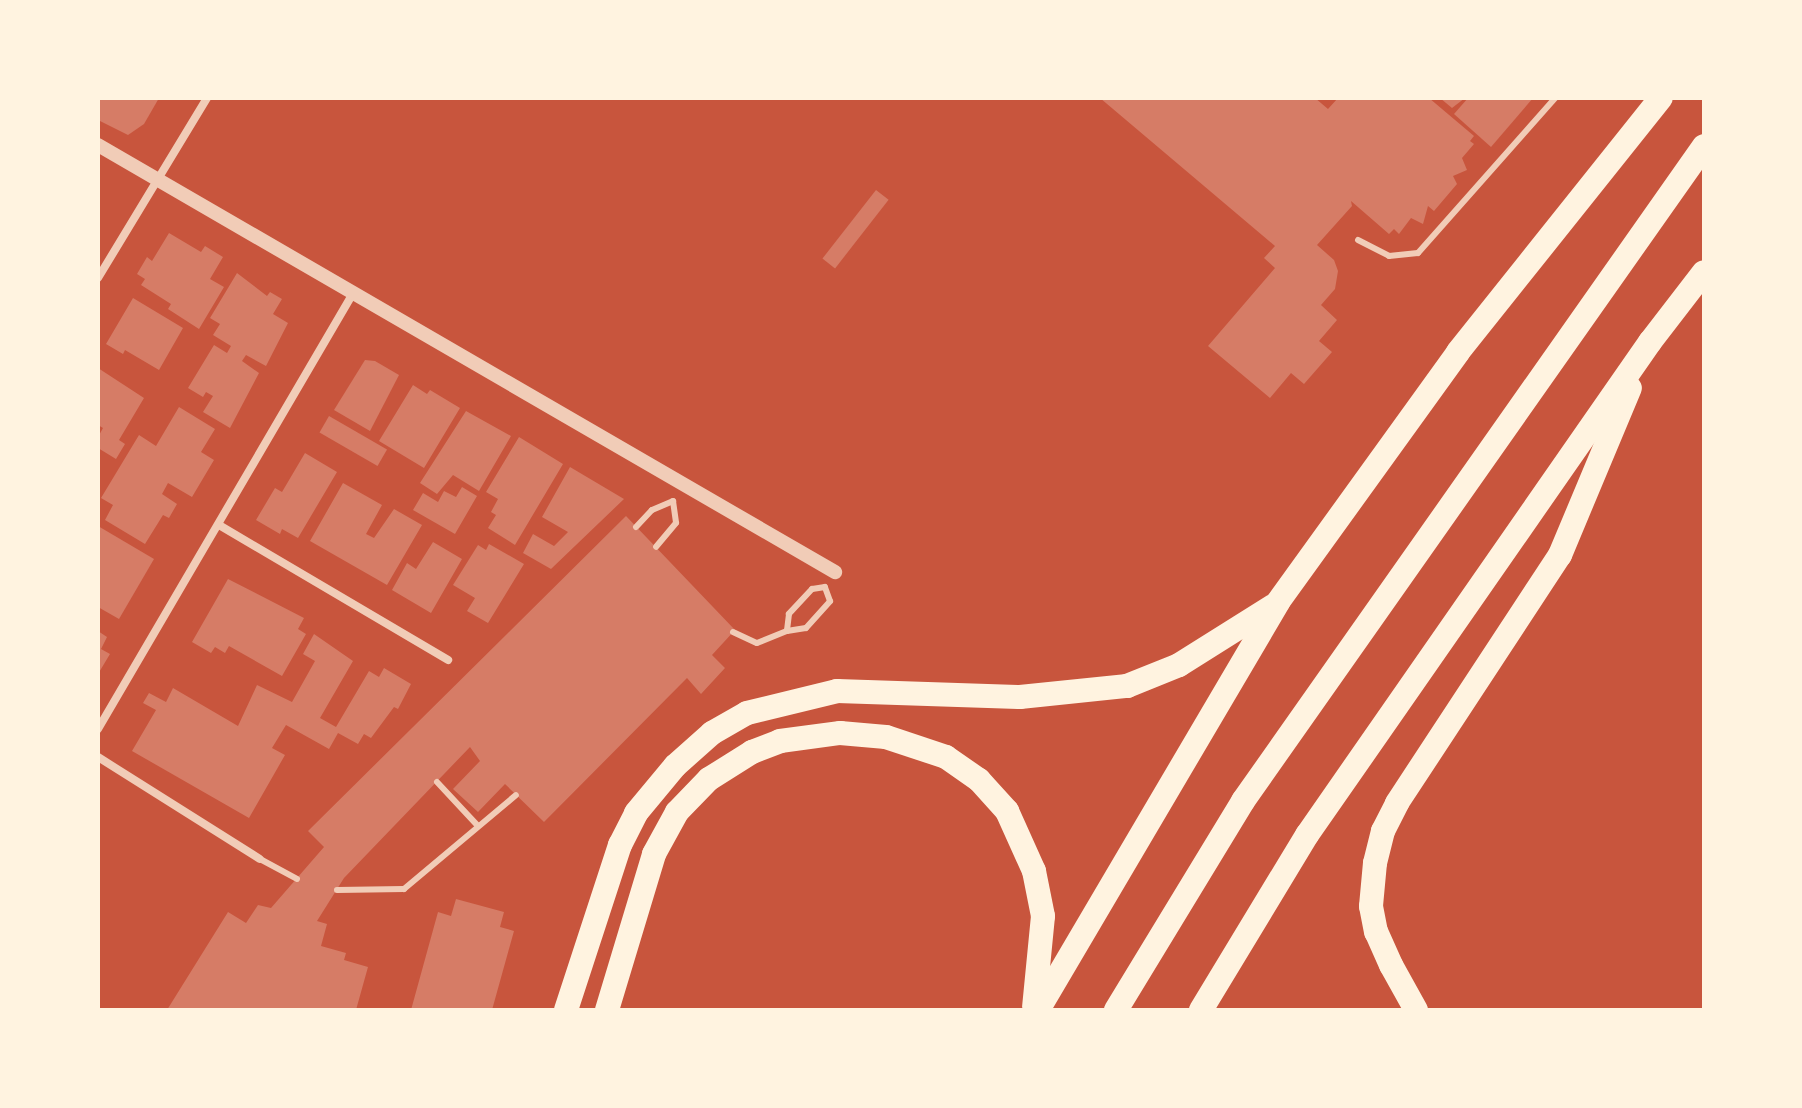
<!DOCTYPE html>
<style>
body{margin:0}
#map{position:relative;width:1802px;height:1108px;overflow:hidden;background:#c8553d;font-family:Karla,sans-serif}
div>[style]{position:absolute}
[style*='--x']{left:calc(var(--x)*1px);top:calc(var(--y)*1px);width:calc(var(--w)*1px);rotate:calc(var(--a)*1deg)}
.building>*{inset:0;background:#d67c66;transform-origin:0 0}
.service>*{height:6px;margin:-3px;padding:0 3px;transform-origin:3px;border-radius:3px;background:#f1ccb7}
.minor>*{height:8px;margin:-4px;padding:0 4px;transform-origin:4px;border-radius:4px;background:#f1ccb7}
.tertiary>*{height:14px;margin:-7px;padding:0 7px;transform-origin:7px;border-radius:7px;background:#f1ccb7}
.motorway>*{height:24px;margin:-12px;padding:0 12px;transform-origin:12px;border-radius:12px;background:#fff3e0}
span{translate:-50% -50%;white-space:nowrap;text-align:center;line-height:1.15;-webkit-text-stroke:6px #fff3e0;paint-order:stroke}
.frame{position:absolute;inset:0;border:100px solid #fff3e0;pointer-events:none}
</style>
<div id="map">
<div class="building">
<i style="clip-path:polygon(98px 98px,159px 98px,144px 124px,128px 135px,98px 120px)"></i>
<i style="clip-path:polygon(1100px 98px,1315px 98px,1328px 109px,1338px 98px,1429px 98px,1474px 136px,1470px 141px,1474px 144px,1462px 158px,1467px 170px,1453px 176px,1457px 184px,1434px 211px,1428px 206px,1423px 224px,1411px 218px,1399px 234px,1394px 229px,1389px 234px,1351px 201px,1352px 206px,1317px 245px,1334px 260px,1338px 271px,1335px 289px,1321px 305px,1337px 320px,1319px 341px,1332px 352px,1304px 384px,1291px 373px,1270px 398px,1208px 346px,1275px 268px,1264px 258px,1275px 246px)"></i>
<i style="clip-path:polygon(1440px 98px,1465px 98px,1452px 108px)"></i>
<i style="clip-path:polygon(1468px 98px,1533px 98px,1491px 147px,1454px 114px)"></i>
<i style="left:876px;top:190px;width:16px;height:87px;rotate:38deg"></i>
<i style="clip-path:polygon(169px 233px,201px 252px,205px 246px,223px 257px,210px 279px,224px 287px,199px 329px,168px 309px,171px 304px,141px 285px,145px 279px,137px 274px,147px 257px,152px 261px)"></i>
<i style="clip-path:polygon(237px 273px,267px 296px,270px 292px,282px 299px,273px 314px,288px 323px,266px 366px,246px 355px,242px 361px,259px 373px,230px 428px,203px 412px,213px 396px,206px 392px,203px 397px,188px 388px,214px 345px,227px 353px,231px 346px,213px 335px,220px 324px,210px 318px)"></i>
<i style="clip-path:polygon(133px 298px,183px 328px,159px 370px,125px 350px,123px 354px,106px 344px)"></i>
<i style="clip-path:polygon(365px 360px,375px 361px,399px 375px,370px 431px,334px 410px)"></i>
<i style="clip-path:polygon(98px 368px,144px 398px,119px 440px,125px 444px,116px 459px,98px 448px,98px 437px,103px 428px,98px 425px)"></i>
<i style="clip-path:polygon(413px 385px,427px 394px,430px 390px,460px 408px,424px 468px,379px 441px)"></i>
<i style="clip-path:polygon(179px 407px,215px 429px,201px 452px,214px 460px,192px 497px,168px 483px,162px 494px,177px 504px,169px 518px,163px 515px,145px 544px,105px 520px,113px 505px,101px 498px,139px 435px,156px 446px)"></i>
<i style="clip-path:polygon(466px 411px,511px 436px,479px 491px,453px 475px,437px 494px,420px 483px)"></i>
<i style="left:329px;top:416px;width:67px;height:19px;rotate:30deg"></i>
<i style="clip-path:polygon(519px 437px,563px 464px,515px 545px,488px 528px,496px 515px,491px 512px,498px 499px,486px 492px)"></i>
<i style="clip-path:polygon(305px 453px,337px 472px,298px 538px,282px 529px,280px 534px,256px 520px,275px 488px,282px 492px)"></i>
<i style="clip-path:polygon(570px 467px,624px 499px,551px 569px,523px 553px,533px 534px,554px 546px,568px 532px,542px 517px)"></i>
<i style="clip-path:polygon(343px 483px,382px 505px,366px 534px,374px 538px,394px 509px,422px 525px,387px 585px,310px 541px)"></i>
<i style="clip-path:polygon(462px 487px,477px 496px,455px 534px,413px 510px,423px 493px,438px 502px,444px 491px,456px 497px)"></i>
<i style="clip-path:polygon(626px 516px,735px 630px,712px 655px,725px 668px,701px 694px,687px 678px,544px 822px,505px 784px,478px 812px,453px 789px,480px 761px,470px 747px,344px 878px,317px 921px,327px 924px,321px 946px,346px 953px,344px 960px,368px 967px,356px 1010px,167px 1010px,228px 912px,246px 923px,258px 905px,271px 908px,324px 847px,308px 831px)"></i>
<i style="clip-path:polygon(98px 526px,154px 559px,119px 619px,98px 607px)"></i>
<i style="clip-path:polygon(433px 542px,462px 559px,431px 613px,392px 590px,407px 563px,416px 569px)"></i>
<i style="clip-path:polygon(489px 544px,524px 564px,488px 623px,467px 611px,475px 598px,453px 585px,478px 545px,486px 550px)"></i>
<i style="clip-path:polygon(228px 579px,304px 618px,298px 629px,306px 634px,282px 676px,229px 646px,225px 653px,215px 647px,211px 653px,192px 642px)"></i>
<i style="clip-path:polygon(98px 631px,107px 637px,101px 649px,110px 654px,98px 674px)"></i>
<i style="clip-path:polygon(314px 634px,353px 661px,320px 718px,336px 727px,369px 671px,379px 677px,384px 668px,411px 684px,398px 709px,394px 707px,371px 738px,364px 734px,358px 744px,338px 733px,329px 749px,286px 725px,272px 748px,285px 755px,249px 818px,132px 751px,156px 710px,143px 703px,149px 693px,166px 702px,173px 688px,238px 726px,257px 685px,292px 702px,315px 661px,303px 654px)"></i>
<i style="clip-path:polygon(456px 899px,504px 912px,500px 927px,514px 931px,492px 1010px,411px 1010px,438px 912px,451px 916px)"></i>
</div>
<div class="service">
<i style="--x:1358;--y:240;--w:35;--a:27"></i>
<i style="--x:1389;--y:256;--w:29;--a:-6"></i>
<i style="--x:1418;--y:253;--w:207;--a:-48.5"></i>
<i style="--x:636;--y:527;--w:23;--a:-47"></i>
<i style="--x:652;--y:510;--w:23;--a:-23"></i>
<i style="--x:673;--y:501;--w:22;--a:82"></i>
<i style="--x:676;--y:523;--w:31;--a:130"></i>
<i style="--x:733;--y:632;--w:26;--a:25"></i>
<i style="--x:757;--y:643;--w:32;--a:-22"></i>
<i style="--x:787;--y:631;--w:19;--a:-9"></i>
<i style="--x:806;--y:628;--w:36;--a:-48"></i>
<i style="--x:830;--y:601;--w:15;--a:-110"></i>
<i style="--x:825;--y:587;--w:13;--a:171"></i>
<i style="--x:812;--y:589;--w:34;--a:133"></i>
<i style="--x:789;--y:614;--w:17;--a:97"></i>
<i style="--x:437;--y:782;--w:60;--a:47"></i>
<i style="--x:260;--y:859;--w:42;--a:28.4"></i>
<i style="--x:337;--y:890;--w:67;--a:-0.9"></i>
<i style="--x:404;--y:889;--w:146;--a:-40"></i>
</div>
<div class="minor">
<i style="--x:98;--y:278;--w:210;--a:-58.8"></i>
<i style="--x:219;--y:525;--w:266;--a:30.5"></i>
<i style="--x:98;--y:729;--w:503;--a:-59.66"></i>
<i style="--x:98;--y:757;--w:191;--a:32.2"></i>
</div>
<div class="tertiary">
<i style="--x:98;--y:145;--w:852;--a:30.09"></i>
</div>
<div class="motorway">
<i style="--x:566;--y:1010;--w:174;--a:-71.9"></i>
<i style="--x:620;--y:845;--w:36;--a:-63"></i>
<i style="--x:636;--y:813;--w:61;--a:-50.3"></i>
<i style="--x:675;--y:766;--w:50;--a:-41.7"></i>
<i style="--x:712;--y:733;--w:40;--a:-29.7"></i>
<i style="--x:747;--y:713;--w:93;--a:-13.7"></i>
<i style="--x:837;--y:691;--w:183;--a:1.9"></i>
<i style="--x:1020;--y:697;--w:108;--a:-5.9"></i>
<i style="--x:1127;--y:686;--w:56;--a:-22"></i>
<i style="--x:1179;--y:665;--w:111;--a:-32.1"></i>
<i style="--x:607;--y:1010;--w:163;--a:-73.2"></i>
<i style="--x:654;--y:854;--w:48;--a:-61.3"></i>
<i style="--x:677;--y:812;--w:46;--a:-45.9"></i>
<i style="--x:709;--y:779;--w:51;--a:-32.1"></i>
<i style="--x:752;--y:752;--w:30;--a:-21"></i>
<i style="--x:780;--y:741;--w:61;--a:-7.6"></i>
<i style="--x:840;--y:733;--w:46;--a:5"></i>
<i style="--x:886;--y:737;--w:63;--a:18.4"></i>
<i style="--x:946;--y:757;--w:40;--a:34.9"></i>
<i style="--x:979;--y:780;--w:42;--a:47.9"></i>
<i style="--x:1007;--y:811;--w:66;--a:65.8"></i>
<i style="--x:1034;--y:871;--w:46;--a:78.7"></i>
<i style="--x:1043;--y:916;--w:91;--a:95.6"></i>
<i style="--x:1038;--y:1010;--w:473;--a:-59.5"></i>
<i style="--x:1278;--y:602;--w:308;--a:-54.2"></i>
<i style="--x:1458;--y:352;--w:325;--a:-51.4"></i>
<i style="--x:1116;--y:1010;--w:245;--a:-58.7"></i>
<i style="--x:1243;--y:801;--w:801;--a:-54.86"></i>
<i style="--x:1201;--y:1010;--w:205;--a:-58.8"></i>
<i style="--x:1307;--y:835;--w:601;--a:-55.17"></i>
<i style="--x:1650;--y:342;--w:88;--a:-52.4"></i>
<i style="--x:1416;--y:1010;--w:51;--a:-119.1"></i>
<i style="--x:1391;--y:965;--w:36;--a:-114"></i>
<i style="--x:1376;--y:932;--w:26;--a:-101"></i>
<i style="--x:1371;--y:906;--w:43;--a:-84.7"></i>
<i style="--x:1375;--y:863;--w:33;--a:-76"></i>
<i style="--x:1383;--y:831;--w:31;--a:-63"></i>
<i style="--x:1397;--y:803;--w:297;--a:-56.7"></i>
<i style="--x:1560;--y:555;--w:181;--a:-67.3"></i>
</div>
<div class="frame"></div>
</div>
